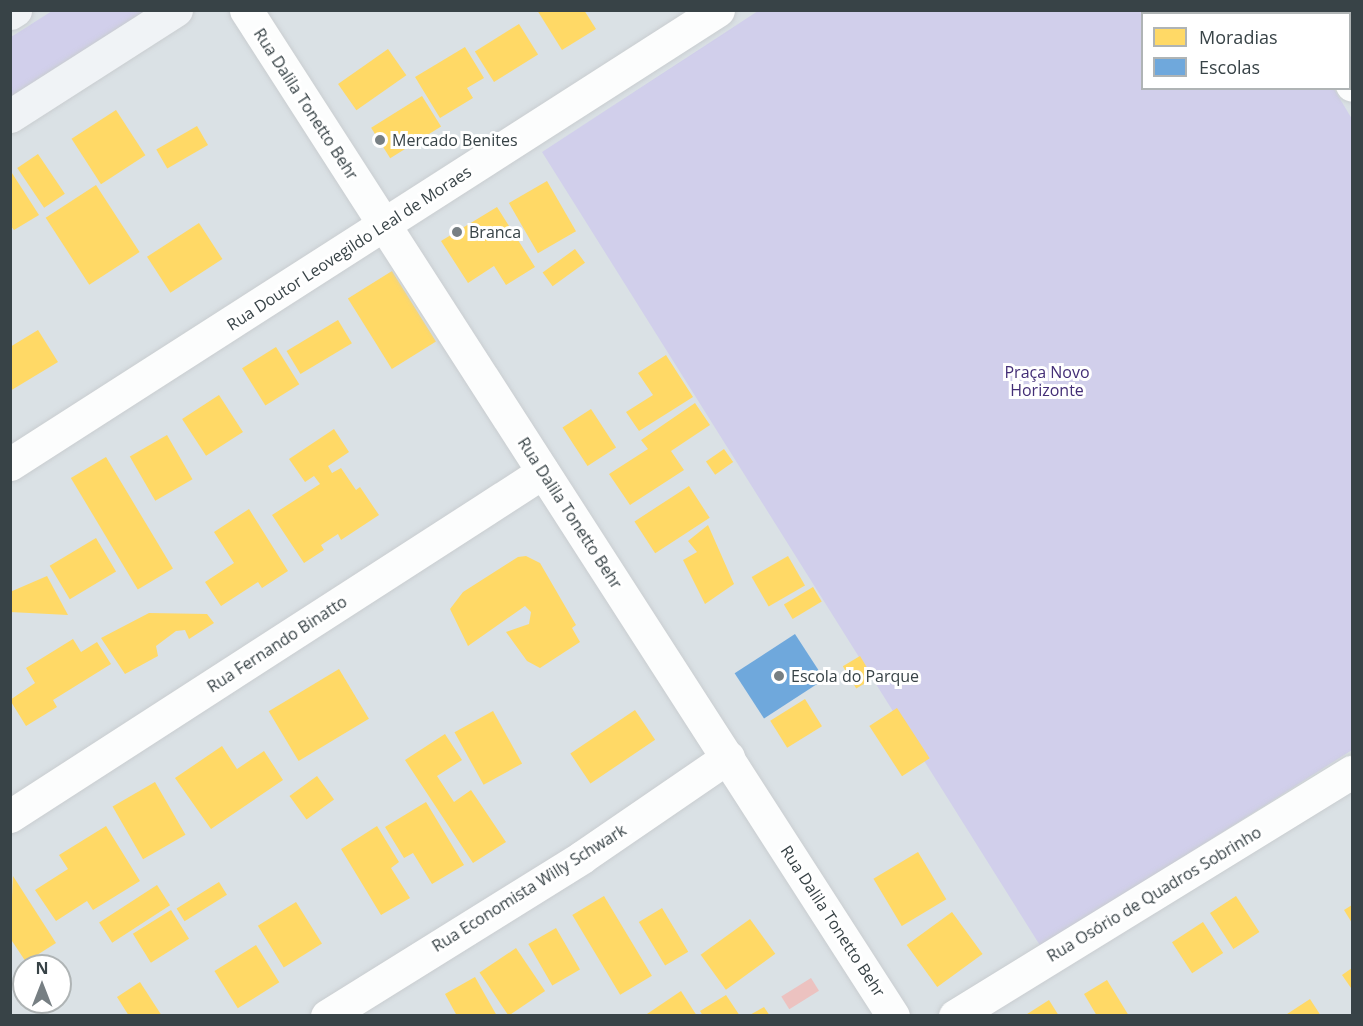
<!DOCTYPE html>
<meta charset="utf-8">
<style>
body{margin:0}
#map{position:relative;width:1363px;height:1026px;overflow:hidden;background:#eceff2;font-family:"Open Sans",sans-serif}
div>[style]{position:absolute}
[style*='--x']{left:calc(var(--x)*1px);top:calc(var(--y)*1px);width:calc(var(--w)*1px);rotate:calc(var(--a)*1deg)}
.residential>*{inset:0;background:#dae1e5}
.green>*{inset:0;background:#d1cfeb}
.water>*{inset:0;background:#ecc2c0;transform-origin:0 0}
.homes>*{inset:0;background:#ffd966;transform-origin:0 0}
.schools>*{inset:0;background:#6fa8dc;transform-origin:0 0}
.roads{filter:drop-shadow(0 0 2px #c9cdd0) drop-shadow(0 0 2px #c9cdd0)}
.street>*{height:33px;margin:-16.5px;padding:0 16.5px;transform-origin:16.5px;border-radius:16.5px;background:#fcfdfd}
.secondary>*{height:33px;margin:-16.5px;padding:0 16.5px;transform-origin:16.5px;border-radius:16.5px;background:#f0f3f6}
.dots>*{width:16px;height:16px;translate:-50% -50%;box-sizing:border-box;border:3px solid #fff;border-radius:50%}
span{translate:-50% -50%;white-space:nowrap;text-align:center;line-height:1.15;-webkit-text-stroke:6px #fff;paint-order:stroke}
.street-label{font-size:16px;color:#384347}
.poi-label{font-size:16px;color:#384347}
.left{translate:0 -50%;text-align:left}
.park-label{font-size:16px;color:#432e76}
.frame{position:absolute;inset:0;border:12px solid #384347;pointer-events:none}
.legend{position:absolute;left:1141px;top:12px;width:210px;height:78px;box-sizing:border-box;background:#fff;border:2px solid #afb4b5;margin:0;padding:8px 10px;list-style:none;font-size:18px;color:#384347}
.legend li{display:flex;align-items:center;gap:12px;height:30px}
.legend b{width:30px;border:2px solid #afb4b5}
.north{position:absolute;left:12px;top:954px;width:60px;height:60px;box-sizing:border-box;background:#fff;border:2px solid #afb4b5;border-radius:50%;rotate:0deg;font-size:16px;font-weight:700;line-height:24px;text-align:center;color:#384347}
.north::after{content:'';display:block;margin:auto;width:21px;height:27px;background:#777f83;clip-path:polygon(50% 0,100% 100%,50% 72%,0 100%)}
</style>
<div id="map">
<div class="residential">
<i style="clip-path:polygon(evenodd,11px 11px,1352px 11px,1352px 1015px,11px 1015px,11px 11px,1142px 14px,1350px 14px,1350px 88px,1142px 88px,1142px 14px,11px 11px,24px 966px,60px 966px,60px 1002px,24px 1002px,24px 966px)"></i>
</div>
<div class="green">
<i style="clip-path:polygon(52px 11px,148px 11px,11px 99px,11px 37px)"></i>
<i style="clip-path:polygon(758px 11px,1284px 11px,1286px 13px,1142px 14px,1142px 88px,1334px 89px,1352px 119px,1352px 750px,1041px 947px,542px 152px)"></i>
</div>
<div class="water">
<i style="left:811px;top:978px;width:15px;height:35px;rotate:58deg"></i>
</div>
<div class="homes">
<i style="clip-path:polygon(537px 10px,584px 10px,596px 29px,562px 50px)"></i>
<i style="left:519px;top:24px;width:36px;height:52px;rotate:58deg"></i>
<i style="clip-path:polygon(465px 47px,484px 78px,467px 88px,473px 98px,440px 118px,415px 77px)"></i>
<i style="left:388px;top:49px;width:32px;height:61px;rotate:55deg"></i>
<i style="left:422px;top:96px;width:36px;height:60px;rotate:58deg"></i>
<i style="left:116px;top:110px;width:54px;height:53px;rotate:57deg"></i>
<i style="left:197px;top:126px;width:22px;height:47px;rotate:60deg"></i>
<i style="left:38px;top:154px;width:48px;height:25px;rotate:56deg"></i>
<i style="clip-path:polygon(10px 170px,39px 215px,14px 230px,10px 225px)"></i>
<i style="left:547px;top:181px;width:58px;height:44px;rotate:60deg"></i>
<i style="left:96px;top:185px;width:80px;height:60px;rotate:57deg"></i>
<i style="clip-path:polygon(497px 207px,535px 267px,506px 285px,494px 266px,468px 283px,441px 241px)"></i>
<i style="left:199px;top:223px;width:43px;height:62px;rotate:57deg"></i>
<i style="left:575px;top:249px;width:17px;height:40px;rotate:54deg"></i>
<i style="left:392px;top:271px;width:83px;height:52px;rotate:58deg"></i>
<i style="left:338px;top:320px;width:27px;height:60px;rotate:59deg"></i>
<i style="clip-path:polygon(38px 330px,58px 362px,10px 391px,10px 347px)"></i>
<i style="left:276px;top:347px;width:44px;height:40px;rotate:58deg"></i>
<i style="clip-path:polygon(666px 355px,693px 397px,639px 431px,626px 412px,653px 395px,638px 373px)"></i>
<i style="left:219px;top:395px;width:44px;height:44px;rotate:57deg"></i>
<i style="clip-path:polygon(695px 403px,710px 425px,671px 451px,684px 470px,630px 505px,609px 474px,648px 449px,641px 440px)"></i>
<i style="left:591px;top:409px;width:46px;height:34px;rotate:57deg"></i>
<i style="clip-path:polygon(334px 429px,349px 452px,328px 466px,332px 473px,341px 468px,356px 490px,360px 487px,379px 515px,341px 540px,338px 534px,321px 545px,324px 550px,304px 563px,272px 515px,320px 484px,314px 476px,305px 482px,289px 459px)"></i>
<i style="left:167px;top:435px;width:51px;height:43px;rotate:60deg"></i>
<i style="left:724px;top:449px;width:16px;height:22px;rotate:55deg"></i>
<i style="left:106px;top:457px;width:130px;height:41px;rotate:59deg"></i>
<i style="left:689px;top:486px;width:38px;height:65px;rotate:57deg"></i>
<i style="clip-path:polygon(249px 509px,288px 571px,262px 588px,258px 582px,221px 606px,205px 582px,234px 563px,214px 532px)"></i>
<i style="clip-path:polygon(708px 525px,734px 584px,705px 604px,683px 560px,697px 552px,688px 541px)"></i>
<i style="left:96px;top:538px;width:39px;height:54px;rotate:59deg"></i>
<i style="clip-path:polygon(526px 556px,540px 563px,576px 625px,572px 628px,580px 642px,540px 668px,527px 661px,506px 632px,529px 624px,531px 612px,525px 606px,468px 646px,450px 609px,463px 592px,518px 557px)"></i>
<i style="left:788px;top:556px;width:34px;height:42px;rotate:60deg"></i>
<i style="clip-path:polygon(47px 576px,68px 615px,10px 612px,10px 592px)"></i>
<i style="left:813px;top:587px;width:17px;height:34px;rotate:59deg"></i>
<i style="clip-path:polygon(149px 613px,207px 614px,214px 623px,189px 639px,185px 630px,176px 631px,156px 646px,158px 656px,125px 674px,101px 638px)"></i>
<i style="clip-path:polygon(73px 639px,81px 652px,97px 642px,111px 664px,53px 700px,57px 707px,26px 726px,10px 700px,35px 683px,26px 668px)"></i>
<i style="left:860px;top:656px;width:26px;height:20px;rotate:59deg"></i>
<i style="left:339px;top:669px;width:58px;height:82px;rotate:59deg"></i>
<i style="left:805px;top:699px;width:32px;height:41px;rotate:58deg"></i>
<i style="left:897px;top:708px;width:60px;height:33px;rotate:57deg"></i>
<i style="left:635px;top:710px;width:36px;height:78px;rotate:56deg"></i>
<i style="left:493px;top:711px;width:60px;height:44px;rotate:61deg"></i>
<i style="clip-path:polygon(445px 734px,462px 760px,437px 776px,454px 802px,471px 790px,506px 842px,473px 863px,405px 760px)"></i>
<i style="clip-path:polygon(222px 746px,237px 769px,264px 751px,283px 780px,211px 829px,175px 778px)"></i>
<i style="left:317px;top:776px;width:29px;height:34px;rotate:54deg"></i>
<i style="left:155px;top:782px;width:61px;height:49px;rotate:60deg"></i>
<i style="clip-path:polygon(426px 802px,464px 865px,432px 884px,413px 853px,404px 858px,385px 827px)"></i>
<i style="clip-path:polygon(106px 826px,140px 881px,93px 910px,87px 901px,56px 921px,35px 890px,68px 869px,59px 855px)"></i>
<i style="clip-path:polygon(377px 826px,399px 862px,391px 868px,410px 898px,381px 915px,341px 849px)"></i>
<i style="left:918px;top:852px;width:55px;height:52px;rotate:59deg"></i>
<i style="clip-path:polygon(13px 876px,56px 943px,26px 962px,10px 938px)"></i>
<i style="left:219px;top:882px;width:15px;height:50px;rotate:58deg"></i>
<i style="left:157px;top:885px;width:24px;height:69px;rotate:57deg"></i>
<i style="left:604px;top:896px;width:93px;height:37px;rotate:59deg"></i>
<i style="left:1236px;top:896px;width:43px;height:31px;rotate:57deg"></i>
<i style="left:296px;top:902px;width:49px;height:45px;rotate:58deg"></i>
<i style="clip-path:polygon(1352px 905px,1352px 923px,1344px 910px)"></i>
<i style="left:662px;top:908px;width:51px;height:27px;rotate:59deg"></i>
<i style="left:171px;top:910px;width:34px;height:45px;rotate:58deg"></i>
<i style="left:952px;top:912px;width:52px;height:56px;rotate:54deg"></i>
<i style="left:750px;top:919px;width:43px;height:61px;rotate:54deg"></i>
<i style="left:1203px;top:922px;width:37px;height:37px;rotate:57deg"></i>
<i style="left:556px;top:928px;width:48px;height:32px;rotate:60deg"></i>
<i style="left:256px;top:945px;width:44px;height:49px;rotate:58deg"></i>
<i style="left:516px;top:948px;width:52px;height:44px;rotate:56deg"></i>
<i style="clip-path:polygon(1352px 968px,1352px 987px,1351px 988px,1342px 975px)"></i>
<i style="clip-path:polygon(475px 977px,497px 1016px,457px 1016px,445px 994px)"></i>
<i style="clip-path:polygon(1107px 980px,1129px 1016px,1097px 1016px,1084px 994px)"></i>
<i style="clip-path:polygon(140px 982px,162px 1016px,129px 1016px,117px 997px)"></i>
<i style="clip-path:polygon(681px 991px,697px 1016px,644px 1016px)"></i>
<i style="clip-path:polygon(726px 995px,740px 1016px,703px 1016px,700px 1011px)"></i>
<i style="clip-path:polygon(1310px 999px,1321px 1016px,1284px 1016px)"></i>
<i style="clip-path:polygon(1049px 1000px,1059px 1016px,1024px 1016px)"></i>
<i style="clip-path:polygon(764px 1007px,770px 1016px,748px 1016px)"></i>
</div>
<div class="schools">
<i style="left:795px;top:634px;width:54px;height:72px;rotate:57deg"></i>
</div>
<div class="roads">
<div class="street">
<i style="--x:246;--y:10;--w:1196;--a:57.25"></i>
<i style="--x:1306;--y:10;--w:4;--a:63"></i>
<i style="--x:1350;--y:80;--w:5;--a:68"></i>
<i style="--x:10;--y:464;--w:841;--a:-32.67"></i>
<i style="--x:10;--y:816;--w:634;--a:-32.84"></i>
<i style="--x:327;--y:1016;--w:301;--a:-31.9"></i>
<i style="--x:582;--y:857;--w:177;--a:-34.4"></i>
<i style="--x:955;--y:1016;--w:466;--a:-31.6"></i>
</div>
<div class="secondary">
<i style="--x:10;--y:13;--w:6;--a:-31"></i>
<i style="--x:10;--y:116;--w:197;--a:-32.6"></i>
</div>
</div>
<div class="dots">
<i style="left:380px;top:140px;background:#777f83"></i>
<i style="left:457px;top:232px;background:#777f83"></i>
<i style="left:779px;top:676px;background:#777f83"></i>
</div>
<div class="street-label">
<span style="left:306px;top:104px;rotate:57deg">Rua Dalila Tonetto Behr</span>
<span style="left:349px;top:248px;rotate:-33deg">Rua Doutor Leovegildo Leal de Moraes</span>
<span style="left:570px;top:513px;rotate:57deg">Rua Dalila Tonetto Behr</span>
<span style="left:277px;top:644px;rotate:-33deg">Rua Fernando Binatto</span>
<span style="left:529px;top:888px;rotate:-32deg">Rua Economista Willy Schwark</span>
<span style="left:1154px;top:894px;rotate:-31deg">Rua Osório de Quadros Sobrinho</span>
<span style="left:833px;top:921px;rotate:57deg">Rua Dalila Tonetto Behr</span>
</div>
<div class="poi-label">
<span class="left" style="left:392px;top:140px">Mercado Benites</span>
<span class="left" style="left:469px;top:232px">Branca</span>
<span class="left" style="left:791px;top:676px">Escola do Parque</span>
</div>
<div class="park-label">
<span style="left:1047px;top:381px">Praça Novo<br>Horizonte</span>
</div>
<div class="frame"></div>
<ul class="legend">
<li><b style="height:16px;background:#ffd966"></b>Moradias</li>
<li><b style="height:16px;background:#6fa8dc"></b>Escolas</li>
</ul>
<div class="north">N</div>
</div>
